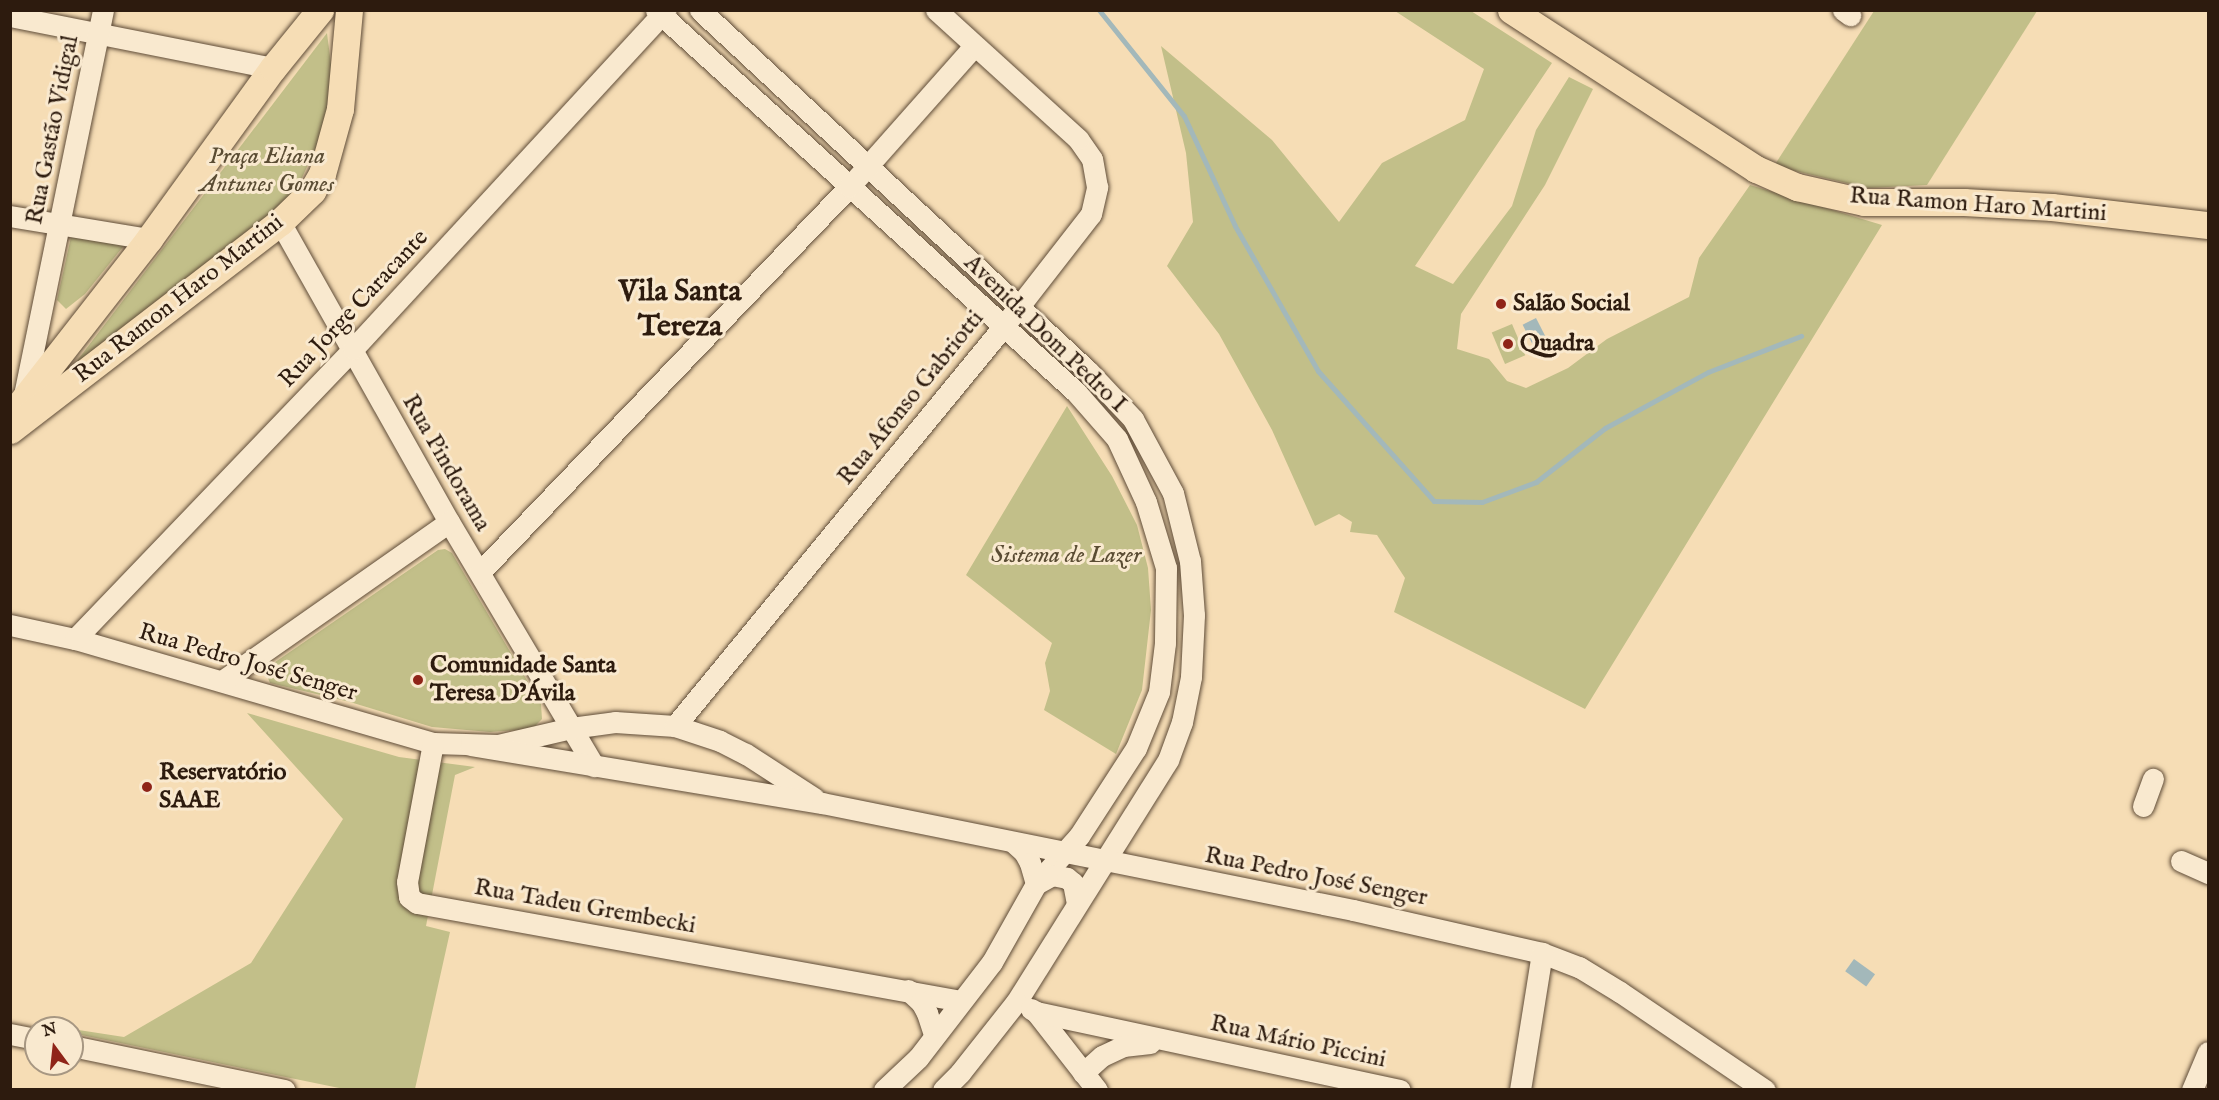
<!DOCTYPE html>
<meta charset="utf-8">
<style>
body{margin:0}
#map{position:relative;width:2219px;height:1100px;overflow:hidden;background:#f6ddb5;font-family:"IM FELL English",serif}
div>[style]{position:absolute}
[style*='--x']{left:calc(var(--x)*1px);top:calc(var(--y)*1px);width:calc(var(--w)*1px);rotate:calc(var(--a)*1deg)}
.green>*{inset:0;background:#c2bf89;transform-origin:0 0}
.water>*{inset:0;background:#a3b8ba;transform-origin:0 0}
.stream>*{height:5px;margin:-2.5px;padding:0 2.5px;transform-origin:2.5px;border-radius:2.5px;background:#a3b8ba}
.roads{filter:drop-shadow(0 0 2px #5f4c38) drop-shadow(0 0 2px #5f4c38)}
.minor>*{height:21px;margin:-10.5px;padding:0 10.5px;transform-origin:10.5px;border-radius:10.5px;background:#f9e9cf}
.major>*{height:27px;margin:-13.5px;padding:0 13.5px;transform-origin:13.5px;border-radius:13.5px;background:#f6ddb5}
.dots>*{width:16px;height:16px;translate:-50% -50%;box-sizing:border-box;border:3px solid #f9e9cf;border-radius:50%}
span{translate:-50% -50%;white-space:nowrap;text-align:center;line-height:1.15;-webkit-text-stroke:6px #f9e9cf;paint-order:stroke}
.street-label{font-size:24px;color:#2d1b0e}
.park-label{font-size:24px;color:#5a4c33;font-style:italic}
.poi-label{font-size:24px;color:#2d1b0e;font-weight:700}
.left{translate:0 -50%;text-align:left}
.district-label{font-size:30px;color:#2d1b0e;font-weight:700}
.frame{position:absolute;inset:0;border:12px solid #2d1b0e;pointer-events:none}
.north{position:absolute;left:24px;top:1016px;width:60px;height:60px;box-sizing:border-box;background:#f9e9cf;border:2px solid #a79782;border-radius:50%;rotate:345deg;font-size:16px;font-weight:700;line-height:24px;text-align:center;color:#2d1b0e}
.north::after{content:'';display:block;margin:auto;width:21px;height:27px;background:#8f2418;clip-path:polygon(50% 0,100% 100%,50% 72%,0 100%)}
</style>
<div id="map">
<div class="green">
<i style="clip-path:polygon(1395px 11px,1471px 11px,1552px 63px,1415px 266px,1453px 284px,1512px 206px,1536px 130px,1569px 77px,1593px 89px,1545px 185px,1461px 314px,1457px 349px,1489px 359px,1507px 381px,1526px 388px,1568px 368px,1607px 339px,1689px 297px,1699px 258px,1750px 185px,1882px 225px,1585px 709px,1394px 612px,1405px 578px,1377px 535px,1350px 532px,1352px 522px,1339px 514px,1315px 526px,1272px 430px,1219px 334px,1167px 266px,1193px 222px,1186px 153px,1161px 46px,1272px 140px,1339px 222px,1382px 163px,1465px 120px,1484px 69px)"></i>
<i style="clip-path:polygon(1874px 11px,2037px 11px,1927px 185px,1868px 188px,1774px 166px)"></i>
<i style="clip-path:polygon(327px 33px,333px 80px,326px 126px,293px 197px,70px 370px)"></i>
<i style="clip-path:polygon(71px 237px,126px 243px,85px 294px,66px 309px,57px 300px)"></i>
<i style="left:1512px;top:324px;width:34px;height:22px;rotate:67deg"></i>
<i style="clip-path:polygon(1067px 406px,1112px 476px,1137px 525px,1148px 568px,1151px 610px,1142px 690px,1116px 754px,1044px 710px,1050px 691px,1045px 663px,1052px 643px,966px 575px)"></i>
<i style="clip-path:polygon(445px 549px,452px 553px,541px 704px,542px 719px,532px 729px,490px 732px,432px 727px,350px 702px,270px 683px,267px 676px,268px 667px,438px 550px)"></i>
<i style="clip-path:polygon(247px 713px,399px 757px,475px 767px,455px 775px,426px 926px,450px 932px,415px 1089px,344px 1089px,72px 1033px,72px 1029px,124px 1037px,251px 963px,343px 819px)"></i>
</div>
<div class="water">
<i style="left:1536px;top:318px;width:22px;height:15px;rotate:63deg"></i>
<i style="left:1854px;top:959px;width:26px;height:15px;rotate:36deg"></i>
</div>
<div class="stream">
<i style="--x:1099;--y:10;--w:136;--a:51.3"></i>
<i style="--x:1184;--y:116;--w:121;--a:65.1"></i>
<i style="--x:1235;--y:226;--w:167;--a:60.2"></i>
<i style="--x:1318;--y:371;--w:174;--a:48.3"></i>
<i style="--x:1434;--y:501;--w:48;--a:1.2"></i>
<i style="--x:1482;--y:502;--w:58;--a:-20.3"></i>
<i style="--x:1536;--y:482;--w:88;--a:-38"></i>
<i style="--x:1605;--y:428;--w:117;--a:-28.5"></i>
<i style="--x:1708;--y:372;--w:100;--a:-21.2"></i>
</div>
<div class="roads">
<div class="minor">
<i style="--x:656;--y:10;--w:568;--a:42.29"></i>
<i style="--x:1076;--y:392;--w:62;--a:48.9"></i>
<i style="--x:1117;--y:439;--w:69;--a:65.3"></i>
<i style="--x:1146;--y:502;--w:69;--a:73.1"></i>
<i style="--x:1166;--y:568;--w:75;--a:90.8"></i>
<i style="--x:1165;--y:643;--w:49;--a:97"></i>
<i style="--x:1159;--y:692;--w:61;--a:112.3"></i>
<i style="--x:1136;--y:748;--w:105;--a:122.9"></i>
<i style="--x:1079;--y:836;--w:64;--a:131.9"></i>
<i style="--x:1036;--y:884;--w:90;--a:119.4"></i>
<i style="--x:992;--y:962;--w:121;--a:127.6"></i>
<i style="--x:918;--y:1058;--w:47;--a:136.7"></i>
<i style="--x:700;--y:10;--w:530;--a:42.94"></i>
<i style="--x:1088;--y:371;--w:66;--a:46.8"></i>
<i style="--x:1133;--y:419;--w:84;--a:61.6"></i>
<i style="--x:1173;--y:493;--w:70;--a:76"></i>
<i style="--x:1190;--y:561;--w:54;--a:85.8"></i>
<i style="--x:1194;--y:615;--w:62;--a:92.8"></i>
<i style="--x:1191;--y:677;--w:46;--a:101.3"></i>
<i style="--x:1182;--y:722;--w:40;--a:110.2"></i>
<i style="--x:1168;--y:760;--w:286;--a:122.1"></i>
<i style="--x:1016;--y:1002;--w:90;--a:128.3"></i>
<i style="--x:960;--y:1073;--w:24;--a:135"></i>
<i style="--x:1843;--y:10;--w:9;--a:36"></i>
<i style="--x:10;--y:16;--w:268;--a:11.2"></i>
<i style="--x:10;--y:216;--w:141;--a:9.4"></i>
<i style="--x:280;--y:222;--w:344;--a:60.6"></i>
<i style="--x:449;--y:522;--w:284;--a:59.3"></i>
<i style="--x:24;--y:395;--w:393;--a:-78.4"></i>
<i style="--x:480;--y:572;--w:533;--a:-46.22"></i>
<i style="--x:849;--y:187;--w:188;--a:-48.4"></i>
<i style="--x:10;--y:625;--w:66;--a:12.2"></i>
<i style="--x:75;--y:639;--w:373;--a:16.2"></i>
<i style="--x:433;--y:743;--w:65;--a:1.8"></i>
<i style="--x:498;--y:745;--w:75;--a:-13.1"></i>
<i style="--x:571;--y:728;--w:44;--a:-7.8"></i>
<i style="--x:615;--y:722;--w:60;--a:3.8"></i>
<i style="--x:675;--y:726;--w:47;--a:18.4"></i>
<i style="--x:720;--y:741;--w:29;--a:27"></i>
<i style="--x:746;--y:754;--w:81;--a:32.9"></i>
<i style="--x:75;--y:639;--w:402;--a:-46.2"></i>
<i style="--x:353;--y:349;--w:461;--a:-47.3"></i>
<i style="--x:222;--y:681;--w:277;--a:-35"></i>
<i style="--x:675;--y:726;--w:517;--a:-50.58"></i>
<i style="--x:1003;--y:327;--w:143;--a:-52.1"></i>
<i style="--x:1091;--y:214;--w:28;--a:-77"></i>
<i style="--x:1097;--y:187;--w:28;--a:-100"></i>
<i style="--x:1092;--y:159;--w:24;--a:-125"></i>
<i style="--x:1078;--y:139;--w:192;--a:-137.7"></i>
<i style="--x:433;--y:743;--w:141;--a:100.6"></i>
<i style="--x:407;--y:882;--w:15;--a:82"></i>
<i style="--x:409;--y:897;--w:10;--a:37"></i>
<i style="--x:417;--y:903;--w:553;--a:10.21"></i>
<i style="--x:471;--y:745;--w:356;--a:9.4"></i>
<i style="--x:822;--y:803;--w:542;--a:11.39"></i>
<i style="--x:1353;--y:910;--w:194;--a:12.8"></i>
<i style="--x:1542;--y:953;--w:40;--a:21"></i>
<i style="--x:1579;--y:967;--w:48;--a:31.4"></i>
<i style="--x:1620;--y:992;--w:175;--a:34.1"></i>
<i style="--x:2143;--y:806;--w:29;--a:-70"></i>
<i style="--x:1014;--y:843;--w:13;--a:42"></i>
<i style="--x:1024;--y:852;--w:13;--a:61"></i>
<i style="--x:1030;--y:863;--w:22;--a:74"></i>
<i style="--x:1036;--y:884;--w:18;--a:-29"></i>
<i style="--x:1052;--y:875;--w:15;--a:11"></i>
<i style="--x:1067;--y:878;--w:8;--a:40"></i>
<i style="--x:1073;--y:883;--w:20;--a:79"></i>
<i style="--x:2181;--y:861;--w:30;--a:24"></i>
<i style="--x:908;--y:990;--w:18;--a:43"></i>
<i style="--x:921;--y:1002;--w:13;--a:61"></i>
<i style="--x:927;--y:1013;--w:23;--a:72"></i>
<i style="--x:1031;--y:1009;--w:6;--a:31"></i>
<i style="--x:1036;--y:1012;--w:99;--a:52"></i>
<i style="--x:1036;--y:1012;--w:372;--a:12.1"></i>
<i style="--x:10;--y:1034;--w:26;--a:11"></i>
<i style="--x:72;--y:1046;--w:217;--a:11.7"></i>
<i style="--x:1083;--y:1073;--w:25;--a:-42"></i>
<i style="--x:1102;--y:1056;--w:23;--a:-25"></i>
<i style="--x:1123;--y:1046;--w:27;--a:-6"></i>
<i style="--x:1520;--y:1090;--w:139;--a:-80.9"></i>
<i style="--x:2192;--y:1090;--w:41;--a:-67.2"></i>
</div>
<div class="major">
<i style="--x:1511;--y:10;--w:292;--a:33"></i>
<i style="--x:1756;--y:169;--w:45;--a:23.7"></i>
<i style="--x:1797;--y:187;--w:69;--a:12.6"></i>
<i style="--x:1864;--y:202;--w:100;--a:0"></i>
<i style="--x:1964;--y:202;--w:88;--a:3.3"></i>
<i style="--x:2052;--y:207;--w:157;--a:6.6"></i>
<i style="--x:10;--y:417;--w:226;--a:-52"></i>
<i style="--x:149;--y:239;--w:211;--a:-54.1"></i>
<i style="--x:273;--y:68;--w:75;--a:-51"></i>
<i style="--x:10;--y:430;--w:341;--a:-37.6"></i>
<i style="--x:280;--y:222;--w:45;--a:-44.1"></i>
<i style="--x:312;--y:191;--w:20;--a:-60"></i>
<i style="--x:322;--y:174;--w:67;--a:-74.5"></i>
<i style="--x:340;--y:109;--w:99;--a:-84.8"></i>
</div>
</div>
<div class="dots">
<i style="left:1501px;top:304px;background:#8f2418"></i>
<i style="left:1508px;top:344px;background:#8f2418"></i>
<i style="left:418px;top:680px;background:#8f2418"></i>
<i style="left:147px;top:787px;background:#8f2418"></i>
</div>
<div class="street-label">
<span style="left:53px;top:130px;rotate:-79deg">Rua Gastão Vidigal</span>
<span style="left:1978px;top:205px;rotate:4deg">Rua Ramon Haro Martini</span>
<span style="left:179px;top:299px;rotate:-38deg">Rua Ramon Haro Martini</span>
<span style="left:354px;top:309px;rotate:-47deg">Rua Jorge Caracante</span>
<span style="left:1045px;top:334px;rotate:44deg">Avenida Dom Pedro I</span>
<span style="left:911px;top:398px;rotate:-51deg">Rua Afonso Gabriotti</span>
<span style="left:446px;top:463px;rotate:60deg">Rua Pindorama</span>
<span style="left:248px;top:663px;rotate:16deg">Rua Pedro José Senger</span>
<span style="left:1316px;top:877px;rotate:11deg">Rua Pedro José Senger</span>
<span style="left:585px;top:907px;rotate:10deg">Rua Tadeu Grembecki</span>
<span style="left:1298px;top:1042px;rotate:12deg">Rua Mário Piccini</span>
</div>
<div class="park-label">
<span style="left:267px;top:171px">Praça Eliana<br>Antunes Gomes</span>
<span style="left:1066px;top:556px">Sistema de Lazer</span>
</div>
<div class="poi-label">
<span class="left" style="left:1513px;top:304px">Salão Social</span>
<span class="left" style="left:1520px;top:344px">Quadra</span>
<span class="left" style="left:430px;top:680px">Comunidade Santa<br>Teresa D’Ávila</span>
<span class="left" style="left:159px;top:787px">Reservatório<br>SAAE</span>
</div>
<div class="district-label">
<span style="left:680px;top:309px">Vila Santa<br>Tereza</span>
</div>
<div class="frame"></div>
<div class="north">N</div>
</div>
